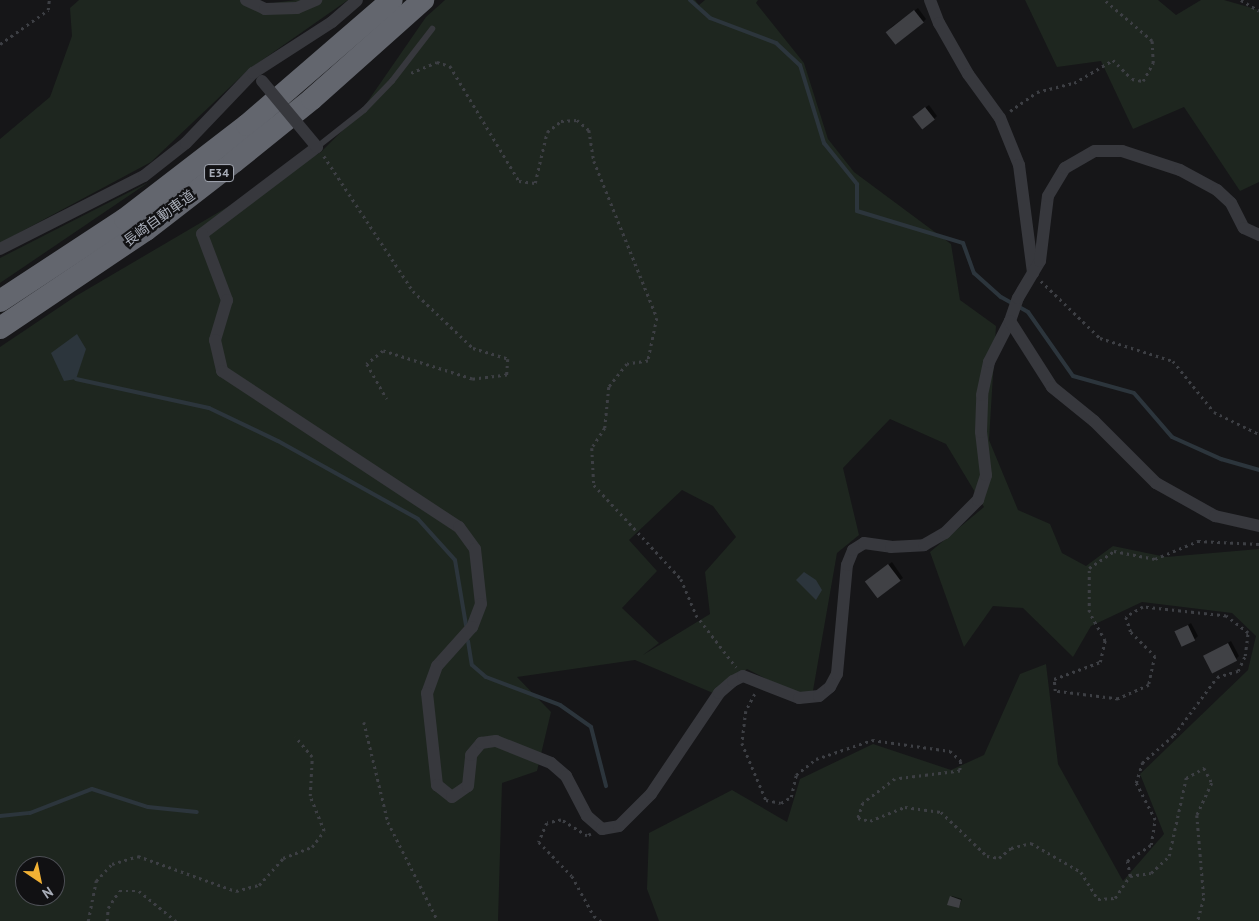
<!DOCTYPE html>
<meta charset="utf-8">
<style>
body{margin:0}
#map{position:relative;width:1259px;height:921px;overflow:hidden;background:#161618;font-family:"PT Sans","Noto Sans JP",sans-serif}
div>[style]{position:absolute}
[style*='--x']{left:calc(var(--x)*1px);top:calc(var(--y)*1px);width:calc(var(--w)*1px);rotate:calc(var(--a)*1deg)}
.green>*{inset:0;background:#1e261f}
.water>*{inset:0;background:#2c353c}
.shadow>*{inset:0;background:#0007}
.stream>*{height:4px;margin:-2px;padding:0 2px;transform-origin:2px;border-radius:2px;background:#2c353c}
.building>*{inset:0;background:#404145;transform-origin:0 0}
.path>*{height:2.5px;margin-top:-1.25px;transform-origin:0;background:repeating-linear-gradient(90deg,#3d3f44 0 2.5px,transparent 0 6.5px)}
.lane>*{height:6px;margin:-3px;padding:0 3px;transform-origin:3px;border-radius:3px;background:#37383d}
.street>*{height:12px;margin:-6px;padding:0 6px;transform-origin:6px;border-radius:6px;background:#37383d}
.highway>*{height:22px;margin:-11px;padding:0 11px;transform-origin:11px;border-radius:11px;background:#63666e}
.street-bridge>*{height:12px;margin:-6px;padding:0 6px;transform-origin:6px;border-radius:6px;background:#37383d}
span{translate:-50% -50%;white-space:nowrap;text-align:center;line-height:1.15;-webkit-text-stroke:4.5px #111113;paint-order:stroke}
.shield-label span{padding:1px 4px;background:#111113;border:1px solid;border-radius:4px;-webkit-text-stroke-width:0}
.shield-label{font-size:12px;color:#a8adb8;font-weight:700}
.street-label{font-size:14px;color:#a8adb8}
.north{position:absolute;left:15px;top:856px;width:50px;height:50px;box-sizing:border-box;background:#111113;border:1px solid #4d4f55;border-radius:50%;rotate:146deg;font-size:14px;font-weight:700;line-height:20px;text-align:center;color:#a8adb8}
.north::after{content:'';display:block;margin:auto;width:18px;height:22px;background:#f2b134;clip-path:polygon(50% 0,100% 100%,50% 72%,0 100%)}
</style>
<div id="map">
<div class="green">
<i style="clip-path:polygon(79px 0,252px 0,265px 4px,296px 0,348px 0,248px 70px,151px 162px,0 243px,0 139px,50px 97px,72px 36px,70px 8px)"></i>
<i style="clip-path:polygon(evenodd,445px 0,695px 0,699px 5px,705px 0,758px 0,756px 3px,804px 63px,828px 139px,854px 172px,951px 244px,960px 300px,996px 326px,989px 440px,1018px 510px,1050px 524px,1062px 553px,1086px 566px,1113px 546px,1166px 557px,1259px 549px,1259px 921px,659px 921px,647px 889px,649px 833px,732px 790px,787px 822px,800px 779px,873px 744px,951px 770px,984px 755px,1020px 674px,1046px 664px,1058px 764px,1123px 881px,1164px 834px,1140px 774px,1248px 670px,1256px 636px,1232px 613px,1142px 602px,1091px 626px,1073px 657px,1023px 608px,993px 606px,964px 647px,930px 552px,984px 507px,946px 444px,890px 419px,843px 468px,859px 535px,837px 553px,811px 702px,747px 669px,713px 693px,635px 660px,517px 677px,551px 712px,537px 771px,502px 783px,498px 921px,0 921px,0 347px,76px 296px,321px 152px,359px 114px,426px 17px,445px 0,682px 490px,713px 506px,736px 537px,705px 572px,710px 614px,643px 655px,659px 643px,622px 608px,657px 571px,629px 540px,682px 490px,445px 0,25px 866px,55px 866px,55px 896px,25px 896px,25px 866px)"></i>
<i style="clip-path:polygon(1025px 0,1158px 0,1176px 15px,1201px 0,1224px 0,1259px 10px,1259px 182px,1240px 191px,1184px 107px,1133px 129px,1101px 61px,1057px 67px)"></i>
<i style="clip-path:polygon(149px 182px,0 283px,0 258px)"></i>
</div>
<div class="water">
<i style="clip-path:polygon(77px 334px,86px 349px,76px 379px,64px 381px,51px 353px)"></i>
<i style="clip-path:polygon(804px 572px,816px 580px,822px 590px,816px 600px,796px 580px)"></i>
</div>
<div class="shadow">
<i style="clip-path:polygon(918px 8px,926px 19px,923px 22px,890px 28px)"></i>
<i style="clip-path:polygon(929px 105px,937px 116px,934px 119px,916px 114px)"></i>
<i style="clip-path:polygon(892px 562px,903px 578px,900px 580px,870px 578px)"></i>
<i style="clip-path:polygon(1191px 623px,1198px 636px,1195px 639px,1177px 632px)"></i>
<i style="clip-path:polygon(1231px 641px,1239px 656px,1236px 659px,1205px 656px)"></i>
<i style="clip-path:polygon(952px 896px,962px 899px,959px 907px,951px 897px)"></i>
</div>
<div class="stream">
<i style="--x:690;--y:0;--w:27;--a:42"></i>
<i style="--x:710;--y:18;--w:71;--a:20.7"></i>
<i style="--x:776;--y:43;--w:33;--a:43"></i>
<i style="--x:800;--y:65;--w:82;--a:72.9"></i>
<i style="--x:824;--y:143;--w:53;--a:51.2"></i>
<i style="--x:857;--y:184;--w:27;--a:90"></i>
<i style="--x:857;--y:211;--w:111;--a:16.8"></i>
<i style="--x:963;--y:243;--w:32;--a:70"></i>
<i style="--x:974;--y:273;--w:36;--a:42"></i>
<i style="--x:1001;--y:297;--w:31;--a:29"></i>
<i style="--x:1028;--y:312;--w:78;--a:54.9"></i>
<i style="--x:1073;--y:376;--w:63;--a:15.6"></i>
<i style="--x:1134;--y:393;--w:58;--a:49.2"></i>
<i style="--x:1172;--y:437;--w:54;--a:24.2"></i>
<i style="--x:1221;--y:459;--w:40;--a:16"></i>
<i style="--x:76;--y:379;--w:136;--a:12.3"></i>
<i style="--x:209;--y:408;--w:76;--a:25.6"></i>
<i style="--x:278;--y:441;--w:160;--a:29.1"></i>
<i style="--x:418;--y:519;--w:55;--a:47.9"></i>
<i style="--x:455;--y:560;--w:66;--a:80.4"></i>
<i style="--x:468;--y:641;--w:24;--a:81"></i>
<i style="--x:472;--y:665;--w:18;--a:41"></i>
<i style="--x:486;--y:677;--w:79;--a:20.7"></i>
<i style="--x:560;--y:705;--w:38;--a:35"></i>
<i style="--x:591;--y:727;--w:61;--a:75.7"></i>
<i style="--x:0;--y:816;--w:30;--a:-6"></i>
<i style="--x:30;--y:813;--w:66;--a:-21.2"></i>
<i style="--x:92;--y:789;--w:59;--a:17.8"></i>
<i style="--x:148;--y:807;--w:49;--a:5.8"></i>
</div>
<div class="building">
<i style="left:914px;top:10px;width:16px;height:36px;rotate:52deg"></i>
<i style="left:925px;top:107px;width:16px;height:16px;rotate:52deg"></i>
<i style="left:888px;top:564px;width:21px;height:29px;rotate:53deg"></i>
<i style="left:1188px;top:625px;width:17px;height:15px;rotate:65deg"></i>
<i style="left:1228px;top:643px;width:20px;height:28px;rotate:63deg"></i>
<i style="clip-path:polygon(950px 896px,961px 900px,959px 908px,947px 905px)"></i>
</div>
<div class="path">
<i style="--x:1241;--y:0;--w:21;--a:31"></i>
<i style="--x:0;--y:44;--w:59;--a:-35.3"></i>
<i style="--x:48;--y:10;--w:10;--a:-84"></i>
<i style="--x:411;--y:73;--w:28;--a:-23"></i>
<i style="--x:437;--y:62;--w:14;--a:17"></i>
<i style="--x:450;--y:66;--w:134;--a:59"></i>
<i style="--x:519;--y:181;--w:16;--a:7"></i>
<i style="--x:535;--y:183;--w:52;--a:-76.8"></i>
<i style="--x:547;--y:132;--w:18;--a:-38"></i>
<i style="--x:561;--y:121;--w:16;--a:-4"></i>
<i style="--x:577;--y:120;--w:16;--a:40"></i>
<i style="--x:589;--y:130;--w:31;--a:81"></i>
<i style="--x:594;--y:161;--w:169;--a:68.1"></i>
<i style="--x:657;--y:318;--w:44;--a:101.8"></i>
<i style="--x:648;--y:361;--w:21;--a:172"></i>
<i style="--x:627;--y:364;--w:29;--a:128"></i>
<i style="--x:609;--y:387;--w:41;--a:95.6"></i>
<i style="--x:605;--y:428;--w:24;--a:123"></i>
<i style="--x:592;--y:448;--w:37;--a:87"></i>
<i style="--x:594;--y:485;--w:128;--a:47.2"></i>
<i style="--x:681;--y:579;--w:39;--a:67"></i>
<i style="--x:696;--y:615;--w:66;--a:52.4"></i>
<i style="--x:1010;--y:111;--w:33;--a:-35"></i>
<i style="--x:1037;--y:92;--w:38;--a:-14"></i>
<i style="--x:1074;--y:83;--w:45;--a:-30.5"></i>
<i style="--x:1113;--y:60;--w:27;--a:45"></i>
<i style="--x:1132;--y:79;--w:11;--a:10"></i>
<i style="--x:1143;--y:81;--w:21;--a:-61"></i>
<i style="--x:1153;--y:63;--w:22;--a:-93"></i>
<i style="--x:1152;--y:41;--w:63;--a:-139.5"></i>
<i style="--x:324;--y:156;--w:162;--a:56.6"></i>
<i style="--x:413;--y:291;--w:83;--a:43.5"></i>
<i style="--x:473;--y:348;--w:37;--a:17"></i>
<i style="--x:508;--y:359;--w:16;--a:94"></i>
<i style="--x:507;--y:375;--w:35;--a:173"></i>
<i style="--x:472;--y:379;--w:93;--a:-162.5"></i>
<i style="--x:383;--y:351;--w:21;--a:141"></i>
<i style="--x:367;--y:364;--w:40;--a:60.3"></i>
<i style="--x:1041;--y:281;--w:82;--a:44"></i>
<i style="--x:1100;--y:338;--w:77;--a:17.5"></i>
<i style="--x:1173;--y:361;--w:65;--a:51.2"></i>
<i style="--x:1214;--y:412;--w:50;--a:26.1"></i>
<i style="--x:755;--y:694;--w:19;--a:118"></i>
<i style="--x:746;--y:711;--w:32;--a:97"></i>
<i style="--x:742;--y:743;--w:62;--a:67.2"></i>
<i style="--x:766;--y:800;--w:15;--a:11"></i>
<i style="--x:781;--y:803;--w:12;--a:-31"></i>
<i style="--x:791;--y:797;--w:23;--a:-77"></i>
<i style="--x:796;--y:775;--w:26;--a:-39"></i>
<i style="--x:816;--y:759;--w:59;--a:-18.7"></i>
<i style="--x:872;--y:740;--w:79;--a:8"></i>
<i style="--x:950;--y:751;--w:15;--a:42"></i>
<i style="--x:961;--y:761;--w:10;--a:96"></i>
<i style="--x:960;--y:771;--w:65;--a:173"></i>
<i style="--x:895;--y:779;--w:40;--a:143"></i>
<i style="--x:863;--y:803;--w:16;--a:108"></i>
<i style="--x:858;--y:818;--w:12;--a:14"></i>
<i style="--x:870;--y:821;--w:38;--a:-22"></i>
<i style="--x:905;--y:807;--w:36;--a:8"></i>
<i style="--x:941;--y:812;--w:64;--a:43.7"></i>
<i style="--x:987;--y:856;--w:12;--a:9"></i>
<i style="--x:999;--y:858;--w:16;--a:-40"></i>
<i style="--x:1011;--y:848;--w:21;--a:-14"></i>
<i style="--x:1031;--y:843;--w:58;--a:30.1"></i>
<i style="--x:1081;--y:872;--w:32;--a:58"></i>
<i style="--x:1098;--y:899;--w:17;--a:-3"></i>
<i style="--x:1115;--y:898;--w:27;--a:-56"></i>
<i style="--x:1130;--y:876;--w:21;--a:-8"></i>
<i style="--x:1151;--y:873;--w:25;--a:-43"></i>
<i style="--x:1169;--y:856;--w:80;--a:-77.7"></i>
<i style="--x:1186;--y:778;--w:21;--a:-29"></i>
<i style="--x:1204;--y:768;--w:17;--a:62"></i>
<i style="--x:1212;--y:783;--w:35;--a:115"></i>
<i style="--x:1197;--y:815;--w:83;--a:85.2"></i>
<i style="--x:1204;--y:898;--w:24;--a:105"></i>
<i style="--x:364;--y:722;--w:103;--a:76.5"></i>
<i style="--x:388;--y:822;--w:111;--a:63.2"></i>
<i style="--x:591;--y:834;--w:4;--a:153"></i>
<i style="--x:587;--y:836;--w:31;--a:-148"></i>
<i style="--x:561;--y:820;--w:14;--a:168"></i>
<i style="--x:547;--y:823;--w:21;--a:113"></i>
<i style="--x:539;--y:842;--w:47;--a:45.9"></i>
<i style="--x:572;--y:876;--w:46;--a:61.2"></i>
<i style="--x:594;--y:916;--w:9;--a:36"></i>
<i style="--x:1130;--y:876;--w:15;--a:-101"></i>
<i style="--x:1127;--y:861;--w:29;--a:-34"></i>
<i style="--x:1151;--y:845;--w:25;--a:-81"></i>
<i style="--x:1155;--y:820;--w:42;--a:-117.2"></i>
<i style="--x:1136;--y:783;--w:21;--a:-73"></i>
<i style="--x:1142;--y:763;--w:43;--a:-41.2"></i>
<i style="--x:1174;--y:735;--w:72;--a:-53.4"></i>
<i style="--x:1217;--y:677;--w:22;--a:-16"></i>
<i style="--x:1238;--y:671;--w:17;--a:-65"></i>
<i style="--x:1245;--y:656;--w:23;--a:-83"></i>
<i style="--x:1248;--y:633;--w:28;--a:-142"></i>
<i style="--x:1226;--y:616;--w:83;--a:-173.8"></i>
<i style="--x:1143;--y:607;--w:20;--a:150"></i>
<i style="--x:1126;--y:617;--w:16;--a:72"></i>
<i style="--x:1131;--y:632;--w:34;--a:45"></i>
<i style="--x:1155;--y:656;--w:30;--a:102"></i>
<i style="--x:1149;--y:685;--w:34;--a:156"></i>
<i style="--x:1118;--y:699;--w:64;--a:-172.8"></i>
<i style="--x:1055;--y:691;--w:12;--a:-95"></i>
<i style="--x:1054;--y:679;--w:49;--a:-20.3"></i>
<i style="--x:1100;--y:662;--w:22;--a:-77"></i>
<i style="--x:1105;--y:641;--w:33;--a:-119"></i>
<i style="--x:1089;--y:612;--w:44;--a:-90"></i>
<i style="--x:1089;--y:568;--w:30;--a:-34"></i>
<i style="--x:1114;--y:551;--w:42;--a:11"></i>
<i style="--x:1155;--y:559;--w:47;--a:-22.7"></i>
<i style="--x:1198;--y:541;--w:61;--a:2.8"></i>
<i style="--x:88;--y:921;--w:41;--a:-78.7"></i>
<i style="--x:96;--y:881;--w:23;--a:-47"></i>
<i style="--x:112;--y:864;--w:27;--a:-17"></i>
<i style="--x:138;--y:856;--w:104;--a:19.7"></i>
<i style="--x:236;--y:891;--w:24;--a:-15"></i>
<i style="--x:259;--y:885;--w:36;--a:-48"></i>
<i style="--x:283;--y:858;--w:31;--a:-21"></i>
<i style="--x:312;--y:847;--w:20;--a:-53"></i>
<i style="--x:324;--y:831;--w:38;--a:-112"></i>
<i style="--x:310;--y:796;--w:39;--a:-87"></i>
<i style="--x:312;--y:757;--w:26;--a:-130"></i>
<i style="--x:107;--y:921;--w:13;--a:-86"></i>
<i style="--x:108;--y:908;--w:20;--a:-57"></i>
<i style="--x:119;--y:891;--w:20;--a:0"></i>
<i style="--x:139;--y:891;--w:48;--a:39"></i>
</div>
<div class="lane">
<i style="--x:317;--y:147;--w:60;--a:-38.2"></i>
<i style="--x:364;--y:110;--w:40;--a:-46"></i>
<i style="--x:392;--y:81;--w:66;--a:-52.4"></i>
</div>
<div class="street">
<i style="--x:246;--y:0;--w:21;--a:25"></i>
<i style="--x:265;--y:9;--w:32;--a:-2"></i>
<i style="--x:297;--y:8;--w:21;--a:-23"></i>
<i style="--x:930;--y:0;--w:25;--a:69"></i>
<i style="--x:939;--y:23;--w:59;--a:60.4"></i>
<i style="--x:968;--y:74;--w:54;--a:54"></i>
<i style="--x:1000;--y:118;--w:51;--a:68"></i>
<i style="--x:1019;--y:165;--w:109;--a:82.6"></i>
<i style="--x:317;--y:147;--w:144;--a:142.9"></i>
<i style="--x:202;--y:234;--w:71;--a:69.3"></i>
<i style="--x:227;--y:300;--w:42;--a:106.7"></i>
<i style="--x:215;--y:340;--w:32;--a:77"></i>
<i style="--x:222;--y:371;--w:284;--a:33.4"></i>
<i style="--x:459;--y:527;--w:27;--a:54"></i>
<i style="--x:475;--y:549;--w:55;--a:83.8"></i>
<i style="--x:481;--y:604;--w:25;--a:111"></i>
<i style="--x:472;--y:627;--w:52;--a:131.9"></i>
<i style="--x:437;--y:666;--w:29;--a:110"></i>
<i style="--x:427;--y:693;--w:93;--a:83.8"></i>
<i style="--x:437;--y:785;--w:19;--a:39"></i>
<i style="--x:452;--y:797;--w:19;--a:-35"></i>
<i style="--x:468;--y:786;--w:31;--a:-84"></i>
<i style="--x:471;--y:755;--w:16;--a:-50"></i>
<i style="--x:481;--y:743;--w:15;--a:-8"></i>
<i style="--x:496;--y:741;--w:59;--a:21.8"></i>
<i style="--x:551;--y:763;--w:20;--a:41"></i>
<i style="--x:566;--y:776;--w:45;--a:62.3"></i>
<i style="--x:587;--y:816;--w:20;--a:41"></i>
<i style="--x:602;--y:829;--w:17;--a:-10"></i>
<i style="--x:619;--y:826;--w:45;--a:-45"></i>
<i style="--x:651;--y:794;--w:122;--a:-56"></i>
<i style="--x:719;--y:693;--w:18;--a:-41"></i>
<i style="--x:733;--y:681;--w:11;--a:-27"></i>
<i style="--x:743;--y:676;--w:60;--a:21.4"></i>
<i style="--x:799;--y:698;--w:20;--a:-6"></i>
<i style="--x:819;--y:696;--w:14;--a:-39"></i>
<i style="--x:830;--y:687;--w:15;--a:-62"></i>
<i style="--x:837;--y:674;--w:109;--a:-84.8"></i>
<i style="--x:847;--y:565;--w:16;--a:-68"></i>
<i style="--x:853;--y:550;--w:13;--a:-32"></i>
<i style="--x:864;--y:543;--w:27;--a:8"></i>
<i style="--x:891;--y:547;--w:33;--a:-3"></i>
<i style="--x:924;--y:545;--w:24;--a:-30"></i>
<i style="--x:945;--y:533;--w:47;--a:-45"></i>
<i style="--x:978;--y:500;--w:26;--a:-72"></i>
<i style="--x:986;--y:475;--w:43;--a:-96.6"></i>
<i style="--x:981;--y:432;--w:37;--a:-88"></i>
<i style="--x:982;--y:395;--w:34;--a:-78"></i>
<i style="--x:989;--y:362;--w:46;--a:-62.9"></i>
<i style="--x:1010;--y:321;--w:24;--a:-71"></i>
<i style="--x:1018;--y:298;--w:43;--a:-59.3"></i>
<i style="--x:1040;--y:261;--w:65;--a:-83"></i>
<i style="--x:1048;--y:196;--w:33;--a:-59"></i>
<i style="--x:1065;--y:168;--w:34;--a:-30"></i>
<i style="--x:1095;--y:151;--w:27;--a:0"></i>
<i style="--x:1122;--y:151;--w:61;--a:18.1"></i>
<i style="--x:1180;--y:170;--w:42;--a:28.4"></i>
<i style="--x:1217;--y:190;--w:19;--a:43"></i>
<i style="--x:1231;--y:203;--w:28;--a:63"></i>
<i style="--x:1244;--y:228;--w:17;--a:25"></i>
<i style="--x:0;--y:249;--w:161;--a:-26.9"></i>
<i style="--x:144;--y:176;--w:53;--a:-38.2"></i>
<i style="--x:186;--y:143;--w:97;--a:-46.3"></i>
<i style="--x:253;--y:73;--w:94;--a:-32.8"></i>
<i style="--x:332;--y:22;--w:33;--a:-41"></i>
<i style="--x:1010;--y:321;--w:78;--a:57.5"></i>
<i style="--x:1052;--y:387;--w:54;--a:39"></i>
<i style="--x:1094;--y:421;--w:88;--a:45"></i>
<i style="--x:1156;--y:483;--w:68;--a:29.2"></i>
<i style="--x:1215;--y:516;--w:45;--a:12.8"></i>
</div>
<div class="highway">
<i style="--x:0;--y:301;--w:149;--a:-33.3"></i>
<i style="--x:125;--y:219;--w:154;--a:-37.6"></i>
<i style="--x:247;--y:125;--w:191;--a:-40.8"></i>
<i style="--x:0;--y:328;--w:176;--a:-33.9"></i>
<i style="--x:146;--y:230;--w:111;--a:-37.7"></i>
<i style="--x:234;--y:162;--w:100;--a:-38.9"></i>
<i style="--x:312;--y:99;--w:149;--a:-41.7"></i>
</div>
<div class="street-bridge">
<i style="--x:262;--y:81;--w:86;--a:50.2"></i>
</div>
<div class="shield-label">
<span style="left:219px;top:173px">E34</span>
</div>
<div class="street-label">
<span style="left:159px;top:218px;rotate:-36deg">長崎自動車道</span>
</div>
<div class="north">N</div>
</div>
